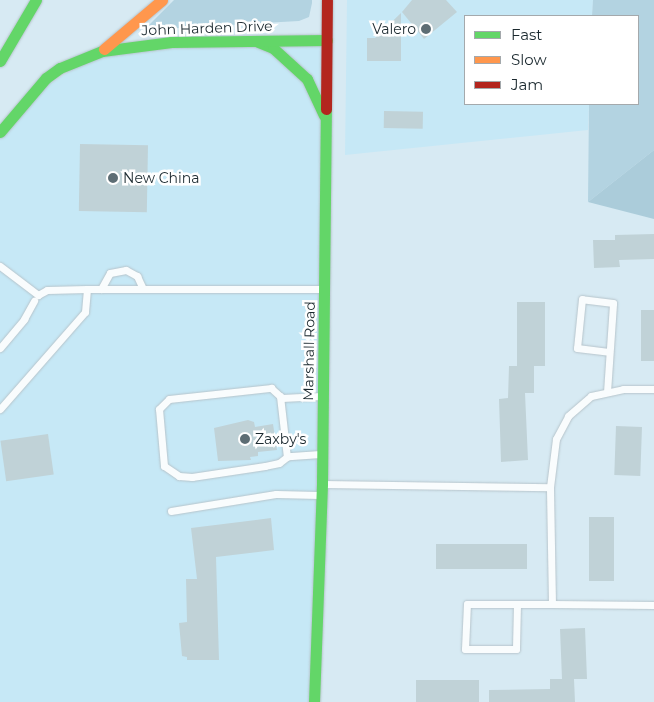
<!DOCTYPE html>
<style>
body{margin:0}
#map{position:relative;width:654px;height:702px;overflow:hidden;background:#d7eaf3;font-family:Montserrat,sans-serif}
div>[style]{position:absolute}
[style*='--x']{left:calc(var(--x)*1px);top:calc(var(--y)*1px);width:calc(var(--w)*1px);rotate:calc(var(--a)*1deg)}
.built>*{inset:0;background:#c6e8f6}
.green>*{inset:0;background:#b3d3e1}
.forest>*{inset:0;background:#abccda}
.building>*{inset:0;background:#c0d2d7;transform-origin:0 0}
.roads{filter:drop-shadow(0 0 1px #b6c4cb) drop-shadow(0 0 1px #b6c4cb)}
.lane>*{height:7px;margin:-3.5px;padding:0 3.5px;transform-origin:3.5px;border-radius:3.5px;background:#f9fcfd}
.fast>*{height:11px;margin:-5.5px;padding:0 5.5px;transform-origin:5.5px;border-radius:5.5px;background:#63d668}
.slow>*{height:11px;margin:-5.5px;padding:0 5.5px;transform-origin:5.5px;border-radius:5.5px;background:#ff974d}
.jam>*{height:11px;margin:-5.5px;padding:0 5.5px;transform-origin:5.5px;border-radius:5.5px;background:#b3261e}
.dots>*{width:14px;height:14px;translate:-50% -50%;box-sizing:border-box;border:2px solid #fff;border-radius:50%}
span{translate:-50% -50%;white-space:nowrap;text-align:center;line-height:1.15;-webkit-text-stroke:5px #fff;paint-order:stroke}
.street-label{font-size:14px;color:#1b292f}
.poi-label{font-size:14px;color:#1b292f}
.right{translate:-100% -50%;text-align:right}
.left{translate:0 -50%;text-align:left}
.legend{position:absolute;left:464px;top:15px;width:175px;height:90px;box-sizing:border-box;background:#fff;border:1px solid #a4a9ac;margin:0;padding:6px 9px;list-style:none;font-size:15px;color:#1b292f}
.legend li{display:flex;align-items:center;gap:10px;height:25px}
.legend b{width:25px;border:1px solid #a4a9ac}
</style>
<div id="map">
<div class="built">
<i style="clip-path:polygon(347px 0,593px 0,592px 16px,465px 16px,465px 104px,589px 104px,588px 130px,345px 155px)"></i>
<i style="clip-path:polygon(327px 40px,314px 702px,0 702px,0 132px,29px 97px,102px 51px)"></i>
</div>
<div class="green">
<i style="clip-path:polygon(174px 0,312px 0,312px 3px,309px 17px,299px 21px,144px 30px)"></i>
<i style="clip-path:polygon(593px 0,654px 0,654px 150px,588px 202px,589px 104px,638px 104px,638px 16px,592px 16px)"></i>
</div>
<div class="forest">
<i style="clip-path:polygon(654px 150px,654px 219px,588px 202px)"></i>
</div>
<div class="building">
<i style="clip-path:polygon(412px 0,446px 0,457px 12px,424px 39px,402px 12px)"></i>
<i style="clip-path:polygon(401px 13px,401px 61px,367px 61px,367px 38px,375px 38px)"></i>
<i style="left:384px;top:111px;width:39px;height:17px;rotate:1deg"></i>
<i style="left:80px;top:144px;width:68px;height:67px;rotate:1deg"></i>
<i style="clip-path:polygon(654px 234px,654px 259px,619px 260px,620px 267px,594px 268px,593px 240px,615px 240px,615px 235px)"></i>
<i style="clip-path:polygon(517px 302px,545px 302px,545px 366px,534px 366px,534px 393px,525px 393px,528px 460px,501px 462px,499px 399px,508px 398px,509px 366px,517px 366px)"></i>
<i style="left:641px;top:310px;width:13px;height:51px"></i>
<i style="clip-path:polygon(248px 420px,254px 422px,255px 427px,273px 424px,277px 450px,258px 452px,258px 456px,250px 457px,251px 460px,218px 461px,214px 428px)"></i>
<i style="left:616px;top:426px;width:26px;height:49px;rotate:2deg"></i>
<i style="left:48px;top:434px;width:41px;height:48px;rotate:82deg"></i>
<i style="left:589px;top:517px;width:25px;height:64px"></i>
<i style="clip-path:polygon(271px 518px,274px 550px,216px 557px,219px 660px,187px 660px,187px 657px,182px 656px,179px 623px,187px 622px,186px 579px,197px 579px,191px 528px)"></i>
<i style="left:527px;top:544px;width:25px;height:91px;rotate:90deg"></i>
<i style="clip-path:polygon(585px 628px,587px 679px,574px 679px,575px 702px,489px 702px,489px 690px,550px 689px,550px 679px,562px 679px,560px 629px)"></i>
<i style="left:416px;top:680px;width:63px;height:22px"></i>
</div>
<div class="roads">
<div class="lane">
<i style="--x:0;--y:266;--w:48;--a:37.3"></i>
<i style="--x:38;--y:295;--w:10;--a:-29"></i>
<i style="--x:47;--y:290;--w:40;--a:-1.4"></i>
<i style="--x:87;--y:289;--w:235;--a:0"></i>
<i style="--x:101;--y:289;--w:18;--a:-61"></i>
<i style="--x:110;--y:273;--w:16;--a:-11"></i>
<i style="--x:126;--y:270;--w:13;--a:29"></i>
<i style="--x:137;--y:276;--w:14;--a:65"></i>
<i style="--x:0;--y:348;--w:38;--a:-50"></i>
<i style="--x:24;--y:319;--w:21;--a:-61"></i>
<i style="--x:607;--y:392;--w:89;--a:-86.1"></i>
<i style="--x:613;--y:303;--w:31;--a:-173"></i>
<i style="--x:582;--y:299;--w:49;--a:95.8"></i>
<i style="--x:577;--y:348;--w:32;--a:7"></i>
<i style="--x:280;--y:396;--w:61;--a:83.5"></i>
<i style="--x:0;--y:409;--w:129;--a:-48.8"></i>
<i style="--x:85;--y:312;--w:23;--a:-85"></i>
<i style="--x:320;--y:454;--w:32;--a:176"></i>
<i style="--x:288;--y:456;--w:11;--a:142"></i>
<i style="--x:279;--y:463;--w:14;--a:168"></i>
<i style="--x:265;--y:466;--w:74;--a:171.4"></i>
<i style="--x:192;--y:477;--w:13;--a:-176"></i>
<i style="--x:179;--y:476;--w:18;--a:-146"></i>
<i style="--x:164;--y:466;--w:57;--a:-95"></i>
<i style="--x:159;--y:409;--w:14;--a:-45"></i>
<i style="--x:169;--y:399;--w:103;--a:-6.2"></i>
<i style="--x:271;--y:388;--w:15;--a:42"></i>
<i style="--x:282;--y:398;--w:39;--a:-3"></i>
<i style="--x:323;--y:484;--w:227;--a:0.8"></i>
<i style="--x:171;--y:511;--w:106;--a:-9.2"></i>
<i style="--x:276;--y:494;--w:43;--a:1.3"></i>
<i style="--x:517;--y:604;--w:45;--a:91.3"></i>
<i style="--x:516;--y:649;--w:51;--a:180"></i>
<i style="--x:465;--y:649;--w:45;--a:-87.5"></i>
<i style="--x:467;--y:604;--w:85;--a:0"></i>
<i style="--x:552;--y:604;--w:102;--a:0.6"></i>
<i style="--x:552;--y:604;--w:117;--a:-91"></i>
<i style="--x:550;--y:487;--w:48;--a:-82.9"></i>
<i style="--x:556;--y:439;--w:26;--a:-62"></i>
<i style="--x:568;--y:416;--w:30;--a:-41"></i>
<i style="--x:591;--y:396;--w:33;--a:-12"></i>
<i style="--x:623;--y:389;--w:31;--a:0"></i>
</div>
<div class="fast">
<i style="--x:258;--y:42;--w:16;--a:22"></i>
<i style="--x:273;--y:48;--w:46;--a:42.4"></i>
<i style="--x:307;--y:79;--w:40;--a:65"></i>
<i style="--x:0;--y:61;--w:71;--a:-59.5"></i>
<i style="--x:0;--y:132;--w:71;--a:-49.6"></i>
<i style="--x:46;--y:78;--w:17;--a:-36"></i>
<i style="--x:60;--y:68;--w:45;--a:-22"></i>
<i style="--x:102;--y:51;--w:70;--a:-7.4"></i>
<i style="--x:171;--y:42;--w:156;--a:-0.7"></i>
<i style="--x:314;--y:702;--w:218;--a:-87.9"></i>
<i style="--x:322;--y:484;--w:375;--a:-89.4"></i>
</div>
<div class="slow">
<i style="--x:104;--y:49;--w:76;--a:-40.2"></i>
</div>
<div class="jam">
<i style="--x:326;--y:109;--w:109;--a:-89.5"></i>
</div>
</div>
<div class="dots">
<i style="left:426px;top:29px;background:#5d6d74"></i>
<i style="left:113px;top:178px;background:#5d6d74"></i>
<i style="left:245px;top:439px;background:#5d6d74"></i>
</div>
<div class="street-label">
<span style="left:207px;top:28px;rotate:-2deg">John Harden Drive</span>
<span style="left:309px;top:351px;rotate:-89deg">Marshall Road</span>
</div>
<div class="poi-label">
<span class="right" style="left:416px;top:29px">Valero</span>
<span class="left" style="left:123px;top:178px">New China</span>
<span class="left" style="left:255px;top:439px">Zaxby's</span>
</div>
<ul class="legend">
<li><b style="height:6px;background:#63d668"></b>Fast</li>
<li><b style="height:6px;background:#ff974d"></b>Slow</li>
<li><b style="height:6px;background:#b3261e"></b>Jam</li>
</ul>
</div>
